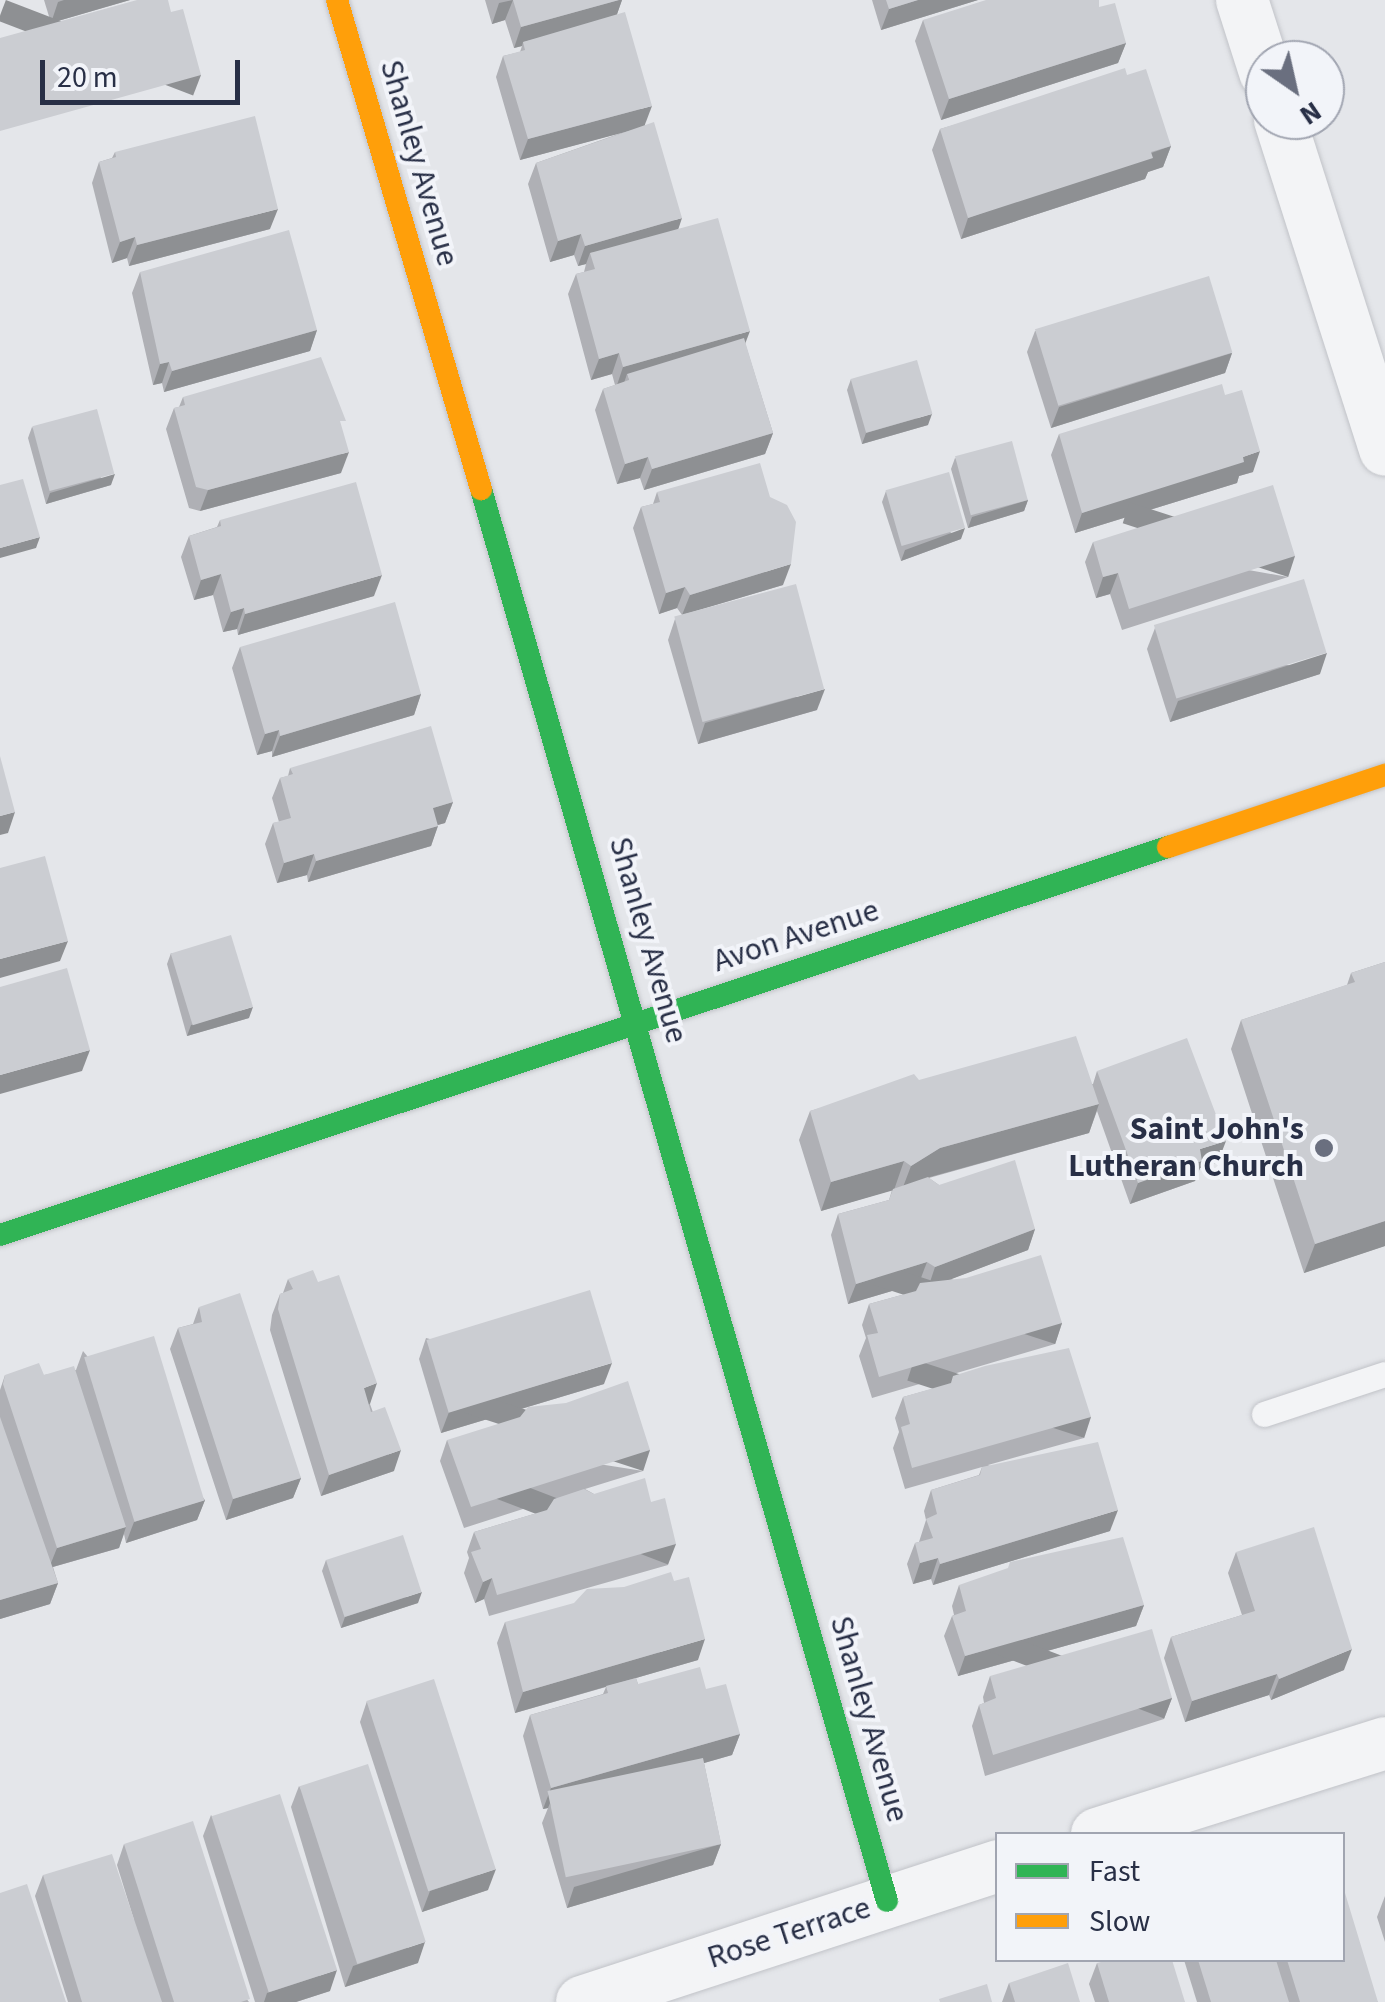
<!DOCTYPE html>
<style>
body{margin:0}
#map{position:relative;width:1385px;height:2002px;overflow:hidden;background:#e4e6ea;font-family:"Source Sans 3",sans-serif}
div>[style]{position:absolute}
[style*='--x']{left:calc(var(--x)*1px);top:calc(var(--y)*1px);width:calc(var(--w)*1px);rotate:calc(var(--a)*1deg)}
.roads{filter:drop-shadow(0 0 2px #c1c3c8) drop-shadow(0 0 2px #c1c3c8)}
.lane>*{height:25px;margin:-12.5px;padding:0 12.5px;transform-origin:12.5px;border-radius:12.5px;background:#f3f4f6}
.street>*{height:52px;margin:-26px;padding:0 26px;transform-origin:26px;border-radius:26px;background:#f3f4f6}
.fast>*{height:22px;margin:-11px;padding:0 11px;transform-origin:11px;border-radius:11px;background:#30b455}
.slow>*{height:22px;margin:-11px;padding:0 11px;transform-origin:11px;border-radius:11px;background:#ff9f0a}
.wall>*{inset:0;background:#afb0b5}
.shaded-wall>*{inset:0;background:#8e9093;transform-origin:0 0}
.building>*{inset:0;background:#cbcdd2;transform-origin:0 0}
.dots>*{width:28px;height:28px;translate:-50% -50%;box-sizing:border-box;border:5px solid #f2f4f9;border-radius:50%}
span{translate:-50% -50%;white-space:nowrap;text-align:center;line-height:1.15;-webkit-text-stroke:8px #f2f4f9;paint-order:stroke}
.street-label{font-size:32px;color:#282f46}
.poi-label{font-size:32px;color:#282f46;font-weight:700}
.right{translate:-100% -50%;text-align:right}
.legend{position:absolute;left:995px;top:1832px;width:350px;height:130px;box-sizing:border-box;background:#f2f4f9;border:2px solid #a1a5b1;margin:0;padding:12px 18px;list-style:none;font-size:30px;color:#282f46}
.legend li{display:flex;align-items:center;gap:20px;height:50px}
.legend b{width:50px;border:2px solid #a1a5b1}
.north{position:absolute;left:1245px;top:40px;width:100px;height:100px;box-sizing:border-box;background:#f2f4f9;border:2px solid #a1a5b1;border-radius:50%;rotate:146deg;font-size:28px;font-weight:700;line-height:40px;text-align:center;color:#282f46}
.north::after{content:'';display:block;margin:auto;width:35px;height:45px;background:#6a6f7f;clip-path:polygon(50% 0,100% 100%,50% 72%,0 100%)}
.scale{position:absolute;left:40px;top:60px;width:200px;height:45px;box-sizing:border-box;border:5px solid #282f46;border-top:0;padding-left:12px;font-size:30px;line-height:35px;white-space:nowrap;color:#282f46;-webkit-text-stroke:8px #f2f4f9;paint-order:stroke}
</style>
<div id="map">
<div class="roads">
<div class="lane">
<i style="--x:1264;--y:1414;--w:127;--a:-18.3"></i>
</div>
<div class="street">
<i style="--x:1242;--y:0;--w:76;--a:72.3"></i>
<i style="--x:1280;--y:120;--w:346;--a:72.3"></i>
<i style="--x:1097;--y:1834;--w:302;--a:-17.5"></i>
<i style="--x:582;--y:2002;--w:438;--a:-18.1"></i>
</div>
<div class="fast">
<i style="--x:481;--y:489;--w:1469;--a:73.96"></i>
<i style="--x:0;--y:1235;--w:1231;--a:-18.38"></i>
</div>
<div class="slow">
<i style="--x:337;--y:0;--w:510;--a:73.59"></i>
<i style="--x:1168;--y:847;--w:229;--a:-18.4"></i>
</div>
</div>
<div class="wall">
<i style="clip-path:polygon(44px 0,130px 0,51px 23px)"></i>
<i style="clip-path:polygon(485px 0,622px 0,617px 14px,645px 125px,678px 229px,745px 343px,773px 433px,765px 454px,644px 490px,640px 478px,617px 484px,595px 410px,603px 389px,615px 385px,612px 374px,591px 380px,568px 294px,576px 274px,584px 272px,586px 264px,578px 266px,574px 255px,550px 262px,528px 184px,536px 163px,624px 132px,520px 160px,496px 77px,503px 56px,520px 52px,522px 46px,514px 48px,505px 20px,492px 24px)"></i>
<i style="clip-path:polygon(872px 0,978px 0,881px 30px)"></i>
<i style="clip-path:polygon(1099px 7px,1126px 43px,1118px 63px,941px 120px,915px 41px,923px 20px)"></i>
<i style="clip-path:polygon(1127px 75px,1171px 146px,1163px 167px,1148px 172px,1145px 179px,961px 239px,932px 150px,940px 129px)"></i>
<i style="clip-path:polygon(115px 152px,270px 229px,129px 266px,127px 258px,112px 263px,92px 183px,99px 162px,112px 158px)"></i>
<i style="clip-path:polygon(140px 272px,317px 330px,310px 351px,164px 392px,162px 383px,153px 385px,132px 293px)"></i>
<i style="clip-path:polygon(1035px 331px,1232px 353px,1225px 373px,1051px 428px,1027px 352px)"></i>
<i style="clip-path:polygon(851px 379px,928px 425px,862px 444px,847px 390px)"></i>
<i style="clip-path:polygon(183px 397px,342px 430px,341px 473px,200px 511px,189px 508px,166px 429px,174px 408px,179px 407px)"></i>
<i style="clip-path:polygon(32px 427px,111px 485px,46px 504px,28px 438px)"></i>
<i style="clip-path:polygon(1059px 434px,1253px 472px,1239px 476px,1237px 483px,1075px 533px,1051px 455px)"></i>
<i style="clip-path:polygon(955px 458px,1028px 500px,1024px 511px,968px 528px,951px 469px)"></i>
<i style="clip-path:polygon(886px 491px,961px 539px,901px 561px,882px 502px)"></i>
<i style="clip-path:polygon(657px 492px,783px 585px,682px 615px,677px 608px,659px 614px,633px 528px,641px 507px,653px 504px)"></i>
<i style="clip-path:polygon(220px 520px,374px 596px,238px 635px,237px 629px,223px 632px,213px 595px,194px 600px,181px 557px,189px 536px,217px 527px)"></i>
<i style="clip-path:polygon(1093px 542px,1288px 577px,1122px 630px,1110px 594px,1096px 598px,1085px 562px)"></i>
<i style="clip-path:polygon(675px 619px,817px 710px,698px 744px,668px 640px)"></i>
<i style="clip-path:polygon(1155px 628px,1320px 674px,1170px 722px,1147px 649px)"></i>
<i style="clip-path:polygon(240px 647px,421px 694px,414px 715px,272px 757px,272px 751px,257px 755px,232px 668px)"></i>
<i style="clip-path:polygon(290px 768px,453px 802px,445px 823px,438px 825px,431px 846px,308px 882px,307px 875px,277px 883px,265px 844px,273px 823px,279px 822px,272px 798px,280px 778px,288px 776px)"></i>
<i style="clip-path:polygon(171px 953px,249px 1018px,187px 1036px,167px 964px)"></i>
<i style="clip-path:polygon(1385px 962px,1385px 1246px,1304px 1273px,1231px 1049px,1241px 1020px,1347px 985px,1351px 973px)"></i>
<i style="clip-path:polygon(1097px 1071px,1218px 1162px,1200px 1168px,1195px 1181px,1130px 1204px,1097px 1111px,1089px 1133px,929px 1178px,939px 1185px,1035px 1229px,1028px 1250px,951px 1279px,1062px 1323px,1055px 1344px,872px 1398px,859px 1356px,866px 1338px,862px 1325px,869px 1304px,916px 1291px,919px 1283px,848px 1304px,831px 1235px,838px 1214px,889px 1200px,892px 1190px,821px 1211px,799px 1140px,810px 1111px,919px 1080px,1093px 1084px)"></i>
<i style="clip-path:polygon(288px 1279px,370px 1404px,394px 1471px,321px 1496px,270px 1330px,272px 1315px,280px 1294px,283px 1293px)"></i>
<i style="clip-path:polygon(199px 1307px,301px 1478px,293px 1498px,226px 1520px,170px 1349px,178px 1328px,193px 1324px)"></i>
<i style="clip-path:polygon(426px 1338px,604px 1384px,441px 1433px,419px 1359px)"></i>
<i style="clip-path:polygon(83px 1351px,205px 1500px,197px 1520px,126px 1543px,124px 1534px,119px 1548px,53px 1567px,58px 1583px,50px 1604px,0 1619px,0 1390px,5px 1375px,44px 1375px,76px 1370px)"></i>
<i style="clip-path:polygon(953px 1376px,1084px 1438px,988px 1465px,1110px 1531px,933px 1585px,931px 1579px,913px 1584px,907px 1564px,915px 1543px,919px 1542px,926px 1520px,924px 1511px,931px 1490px,979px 1475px,982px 1467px,905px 1489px,893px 1448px,899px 1432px,895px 1418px,903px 1397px,950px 1384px)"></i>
<i style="clip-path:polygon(447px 1440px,643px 1471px,585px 1489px,594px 1494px,651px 1502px,668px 1565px,489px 1616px,484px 1599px,475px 1603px,464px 1573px,469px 1558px,467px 1552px,474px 1532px,547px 1510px,554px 1499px,464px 1528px,440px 1461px)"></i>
<i style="clip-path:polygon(1236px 1552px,1344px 1670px,1271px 1700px,1269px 1695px,1185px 1722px,1164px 1658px,1171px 1637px,1242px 1615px,1228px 1573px)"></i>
<i style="clip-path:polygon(326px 1560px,418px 1603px,341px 1628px,322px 1571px)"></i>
<i style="clip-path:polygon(959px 1585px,1144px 1605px,1136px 1626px,958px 1676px,944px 1636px,952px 1616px,954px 1615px,952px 1606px)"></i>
<i style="clip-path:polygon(505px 1622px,698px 1660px,636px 1678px,638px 1684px,706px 1689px,740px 1734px,732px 1755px,704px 1763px,721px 1844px,713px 1865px,567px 1908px,542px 1823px,548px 1808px,543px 1809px,523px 1736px,530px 1715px,603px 1694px,606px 1687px,515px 1713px,497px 1643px)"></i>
<i style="clip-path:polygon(990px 1676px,1172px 1698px,1164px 1719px,985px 1776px,972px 1726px,979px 1705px,984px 1703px,983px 1697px)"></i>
<i style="clip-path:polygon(367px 1701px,488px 1890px,422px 1912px,360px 1722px)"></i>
<i style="clip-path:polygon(299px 1786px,418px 1963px,345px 1987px,291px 1807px)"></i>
<i style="clip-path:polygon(211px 1815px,330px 1991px,296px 2002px,255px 2002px,203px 1836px)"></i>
<i style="clip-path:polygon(124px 1844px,249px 2002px,68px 2002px,35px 1896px,43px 1875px,134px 1920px,117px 1865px)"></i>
<i style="clip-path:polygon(1385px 1896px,1385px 1942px,1377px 1917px)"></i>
<i style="clip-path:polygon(1184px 1960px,1342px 1960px,1378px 2002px,1197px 2002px)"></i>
<i style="clip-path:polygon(1097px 1963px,1185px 2002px,1095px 2002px,1089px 1984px)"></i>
<i style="clip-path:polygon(1009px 1983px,1080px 2002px,1002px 2002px)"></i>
</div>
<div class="shaded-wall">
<i style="clip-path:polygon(64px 0,130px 0,51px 23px,58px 2px)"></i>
<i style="clip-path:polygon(513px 0,505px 20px,492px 24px,499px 3px)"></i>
<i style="clip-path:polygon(619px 0,622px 0,615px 20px,523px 42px,522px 46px,514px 48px,521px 27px)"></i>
<i style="clip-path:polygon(918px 0,978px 0,881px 30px,889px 9px)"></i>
<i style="clip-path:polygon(1126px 43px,1118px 63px,941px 120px,949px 99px)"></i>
<i style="left:201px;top:75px;width:22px;height:209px;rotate:111deg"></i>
<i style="clip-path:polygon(652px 106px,644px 127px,520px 160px,528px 139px)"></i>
<i style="clip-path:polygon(1171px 146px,1163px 167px,1148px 172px,1145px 179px,961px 239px,968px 218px)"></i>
<i style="clip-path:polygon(278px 209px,270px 229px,129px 266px,137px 245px)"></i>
<i style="clip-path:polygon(682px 218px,675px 239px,590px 253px,586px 264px,578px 266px,585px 246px)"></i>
<i style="clip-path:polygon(581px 234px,574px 255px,550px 262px,558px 241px)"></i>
<i style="clip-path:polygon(135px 237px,127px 258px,112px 263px,120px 242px)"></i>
<i style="clip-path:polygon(317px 330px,310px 351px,164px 392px,172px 371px)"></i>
<i style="clip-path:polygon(750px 331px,742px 352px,629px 380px,627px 374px,623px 386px,616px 388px,623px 367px)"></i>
<i style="clip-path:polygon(619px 353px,612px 374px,591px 380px,599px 359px)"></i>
<i style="clip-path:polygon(1232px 353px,1225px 373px,1051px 428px,1059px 407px)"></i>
<i style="clip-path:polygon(169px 362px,162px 383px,153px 385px,160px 364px)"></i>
<i style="clip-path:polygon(932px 414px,928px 425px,862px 444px,866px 433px)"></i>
<i style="clip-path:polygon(773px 433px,765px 454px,644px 490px,652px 469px)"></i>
<i style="clip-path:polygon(1260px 451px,1253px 472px,1239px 476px,1237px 483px,1075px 533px,1082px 513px)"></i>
<i style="clip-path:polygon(349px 452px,341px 473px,200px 511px,208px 490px)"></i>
<i style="clip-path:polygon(648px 457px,640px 478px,617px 484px,625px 464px)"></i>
<i style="clip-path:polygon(115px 474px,111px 485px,46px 504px,50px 493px)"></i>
<i style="clip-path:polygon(1028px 500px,1024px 511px,968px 528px,972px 517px)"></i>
<i style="clip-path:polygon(965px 528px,961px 539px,901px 561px,905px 550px)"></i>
<i style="clip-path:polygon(40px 537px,36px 548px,0 558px,0 548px)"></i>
<i style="left:1295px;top:556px;width:22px;height:174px;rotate:108deg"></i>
<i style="clip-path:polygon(791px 564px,783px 585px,682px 615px,690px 595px)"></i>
<i style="clip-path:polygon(1118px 573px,1110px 594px,1096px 598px,1103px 577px)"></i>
<i style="clip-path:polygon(221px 574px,213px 595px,194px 600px,201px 580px)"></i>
<i style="clip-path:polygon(382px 575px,374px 596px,238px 635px,245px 614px)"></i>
<i style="clip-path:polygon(685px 587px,677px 608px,659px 614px,666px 593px)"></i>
<i style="clip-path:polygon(244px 608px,237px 629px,223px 632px,231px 612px)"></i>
<i style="clip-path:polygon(1327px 653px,1320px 674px,1170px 722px,1178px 701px)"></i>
<i style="clip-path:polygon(825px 689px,817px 710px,698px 744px,705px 723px)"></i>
<i style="clip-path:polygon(421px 694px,414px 715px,272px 757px,280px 736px)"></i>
<i style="clip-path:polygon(279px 730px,272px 751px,257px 755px,265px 734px)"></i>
<i style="clip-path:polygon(453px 802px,445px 823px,426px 828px,433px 808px)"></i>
<i style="clip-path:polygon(15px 812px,8px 833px,0 835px,0 816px)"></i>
<i style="clip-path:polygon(438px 826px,431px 846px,308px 882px,316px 861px)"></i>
<i style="clip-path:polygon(314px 854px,307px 875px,277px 883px,284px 863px)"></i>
<i style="clip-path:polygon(68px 941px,60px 961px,0 978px,0 959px)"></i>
<i style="clip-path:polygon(253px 1007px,249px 1018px,187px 1036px,191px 1025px)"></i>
<i style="clip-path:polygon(90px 1050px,82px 1071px,0 1094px,0 1075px)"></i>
<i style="clip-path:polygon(1099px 1104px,1089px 1133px,930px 1177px,900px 1195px,911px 1166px,940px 1148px)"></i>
<i style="clip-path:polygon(1226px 1141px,1218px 1162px,1200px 1168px,1195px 1181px,1130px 1204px,1138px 1183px,1200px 1149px)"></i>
<i style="clip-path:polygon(904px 1161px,894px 1190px,821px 1211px,831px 1182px)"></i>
<i style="clip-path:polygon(1385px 1221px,1385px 1246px,1304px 1273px,1315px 1244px)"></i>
<i style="clip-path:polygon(1035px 1229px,1028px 1250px,928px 1288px,935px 1267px)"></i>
<i style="clip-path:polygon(927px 1262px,919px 1283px,848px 1304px,856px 1284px)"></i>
<i style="left:1062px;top:1323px;width:22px;height:191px;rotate:108deg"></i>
<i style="clip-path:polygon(612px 1363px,604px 1384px,441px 1433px,449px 1412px)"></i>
<i style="clip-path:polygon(377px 1383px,370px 1404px,356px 1409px,364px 1388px)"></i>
<i style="left:1091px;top:1417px;width:22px;height:186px;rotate:108deg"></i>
<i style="clip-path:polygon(401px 1450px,394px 1471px,321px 1496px,329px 1475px)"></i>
<i style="left:650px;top:1450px;width:22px;height:188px;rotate:108deg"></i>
<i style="clip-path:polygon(301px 1478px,293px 1498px,226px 1520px,233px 1499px)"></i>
<i style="clip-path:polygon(205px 1500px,197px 1520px,126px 1543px,134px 1522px)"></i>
<i style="clip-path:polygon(1118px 1510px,1110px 1531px,933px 1585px,940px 1564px)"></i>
<i style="clip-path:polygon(126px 1527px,119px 1548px,49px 1568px,57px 1548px)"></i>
<i style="left:676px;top:1544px;width:22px;height:186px;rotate:111deg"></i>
<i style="clip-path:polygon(938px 1558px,931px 1579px,913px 1584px,920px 1563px)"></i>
<i style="clip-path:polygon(492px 1578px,484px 1599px,475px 1603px,483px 1582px)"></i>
<i style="clip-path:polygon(58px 1583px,50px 1604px,0 1619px,0 1600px)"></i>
<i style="clip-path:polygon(422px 1592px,418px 1603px,341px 1628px,345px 1617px)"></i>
<i style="clip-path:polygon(1144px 1605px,1136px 1626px,958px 1676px,965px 1656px)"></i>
<i style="clip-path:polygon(705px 1639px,698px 1660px,515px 1713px,523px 1692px)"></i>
<i style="clip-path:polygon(1352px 1649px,1344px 1670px,1271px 1700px,1279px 1679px)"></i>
<i style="clip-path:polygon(1277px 1674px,1269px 1695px,1185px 1722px,1192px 1701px)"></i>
<i style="left:1172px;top:1698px;width:22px;height:188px;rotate:111deg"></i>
<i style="clip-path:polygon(740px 1734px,732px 1755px,551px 1807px,550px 1803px,548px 1808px,543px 1809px,551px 1788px)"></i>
<i style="clip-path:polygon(721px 1844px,713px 1865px,567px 1908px,574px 1887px)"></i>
<i style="clip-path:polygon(496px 1869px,488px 1890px,422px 1912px,430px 1891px)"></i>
<i style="clip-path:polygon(425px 1942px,418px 1963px,345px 1987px,353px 1966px)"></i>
<i style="clip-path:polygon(337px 1970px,330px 1991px,296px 2002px,264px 2002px,267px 1993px)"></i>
</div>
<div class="building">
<i style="clip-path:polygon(137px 0,168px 0,171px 12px,183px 9px,201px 75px,0 131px,0 38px)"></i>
<i style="clip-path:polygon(513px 0,619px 0,521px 27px)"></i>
<i style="clip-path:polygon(886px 0,918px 0,889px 9px)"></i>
<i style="clip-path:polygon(986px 0,1099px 0,1099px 7px,1115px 3px,1126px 43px,949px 99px,923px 20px)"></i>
<i style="clip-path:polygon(625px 12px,652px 106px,528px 139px,503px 56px,525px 50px,523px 42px)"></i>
<i style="clip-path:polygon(1125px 68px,1127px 75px,1146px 69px,1171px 146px,1151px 152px,1153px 158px,968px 218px,940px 129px)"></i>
<i style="clip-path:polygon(255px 116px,278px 209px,137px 245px,135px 237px,120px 242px,99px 162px,116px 157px,115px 152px)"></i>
<i style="clip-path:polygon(654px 122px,682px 218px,585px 246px,581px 234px,558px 241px,536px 163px)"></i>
<i style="clip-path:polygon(718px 218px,750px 331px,623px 367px,619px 353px,599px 359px,576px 274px,595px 269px,590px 253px)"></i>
<i style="clip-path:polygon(289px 230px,317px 330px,172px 371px,169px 362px,160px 364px,140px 272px)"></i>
<i style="left:1209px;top:276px;width:80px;height:182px;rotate:73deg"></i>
<i style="clip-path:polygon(744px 338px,773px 433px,652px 469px,648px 457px,625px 464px,603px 389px,629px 380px,627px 374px)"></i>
<i style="clip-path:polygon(321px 357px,346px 421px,340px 421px,349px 452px,208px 490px,196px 487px,174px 408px,185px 405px,183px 397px)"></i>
<i style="left:917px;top:360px;width:56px;height:69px;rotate:74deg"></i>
<i style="clip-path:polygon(1222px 384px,1225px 395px,1242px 390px,1260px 451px,1243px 457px,1244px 462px,1082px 513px,1059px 434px)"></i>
<i style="left:97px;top:409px;width:67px;height:67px;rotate:75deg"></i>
<i style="left:1012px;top:441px;width:61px;height:59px;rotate:75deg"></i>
<i style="clip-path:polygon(760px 463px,770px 497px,787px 505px,796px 522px,791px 564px,690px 595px,685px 587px,666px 593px,641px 507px,660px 502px,657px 492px)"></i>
<i style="left:949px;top:472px;width:58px;height:66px;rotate:74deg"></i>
<i style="clip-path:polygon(23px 479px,40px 537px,0 548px,0 485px)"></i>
<i style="clip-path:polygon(356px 482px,382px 575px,245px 614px,244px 608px,231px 612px,221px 574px,201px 580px,189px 536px,221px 526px,220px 520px)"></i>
<i style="clip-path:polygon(1273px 485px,1295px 556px,1129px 609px,1118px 573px,1103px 577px,1093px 542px)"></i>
<i style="left:1304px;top:579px;width:77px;height:157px;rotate:73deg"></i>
<i style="left:796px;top:584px;width:109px;height:126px;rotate:75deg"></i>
<i style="clip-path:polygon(395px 602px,421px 694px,280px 736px,279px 730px,265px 734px,240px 647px)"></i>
<i style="clip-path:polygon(431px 726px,453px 802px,433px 808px,438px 826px,316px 861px,314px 854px,284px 863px,273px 823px,291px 818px,280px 778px,293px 774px,290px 768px)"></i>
<i style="clip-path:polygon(0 756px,15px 812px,0 816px)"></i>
<i style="clip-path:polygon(45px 856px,68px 941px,0 959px,0 868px)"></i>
<i style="left:231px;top:935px;width:75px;height:63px;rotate:73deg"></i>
<i style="clip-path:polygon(1385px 962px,1385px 1221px,1315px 1244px,1241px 1020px,1355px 982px,1351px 973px)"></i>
<i style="clip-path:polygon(67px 968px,90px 1050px,0 1075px,0 987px)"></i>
<i style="clip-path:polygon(1076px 1036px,1099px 1104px,940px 1148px,911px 1166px,904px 1161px,831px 1182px,810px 1111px,914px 1074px,919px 1080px)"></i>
<i style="clip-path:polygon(1187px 1038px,1226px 1141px,1200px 1149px,1202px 1161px,1138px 1183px,1097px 1071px)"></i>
<i style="clip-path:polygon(1015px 1160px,1035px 1229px,935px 1267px,927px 1262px,856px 1284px,838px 1214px,889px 1200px,893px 1189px,928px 1177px,939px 1185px)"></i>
<i style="clip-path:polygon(1041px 1255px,1062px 1323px,879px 1377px,867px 1335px,878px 1333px,869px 1304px,916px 1291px,920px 1283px,966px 1278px)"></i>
<i style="clip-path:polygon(313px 1270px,318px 1282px,339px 1275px,377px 1383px,364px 1388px,371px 1412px,385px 1407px,401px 1450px,329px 1475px,278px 1309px,280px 1294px,293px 1289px,288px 1279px)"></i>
<i style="left:590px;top:1290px;width:76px;height:171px;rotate:73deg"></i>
<i style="clip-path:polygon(240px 1293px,301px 1478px,233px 1499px,178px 1328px,202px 1322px,199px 1307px)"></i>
<i style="left:154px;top:1336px;width:172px;height:73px;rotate:73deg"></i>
<i style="clip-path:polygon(1069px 1348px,1091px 1417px,912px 1468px,901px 1427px,910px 1424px,903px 1397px,951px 1383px,953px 1376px,985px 1366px)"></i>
<i style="clip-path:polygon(39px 1363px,44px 1375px,74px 1366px,126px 1527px,57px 1548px,3px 1384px,5px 1375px)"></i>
<i style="clip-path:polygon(628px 1381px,650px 1450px,471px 1507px,447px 1440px,520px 1417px,528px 1407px,566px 1403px)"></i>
<i style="clip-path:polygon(0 1417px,58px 1583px,0 1600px)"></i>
<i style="clip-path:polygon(1098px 1442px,1118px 1510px,940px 1564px,938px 1558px,920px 1563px,915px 1543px,933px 1538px,926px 1519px,937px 1514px,931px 1490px,980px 1475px,982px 1467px)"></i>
<i style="clip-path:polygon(645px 1478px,651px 1502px,665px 1498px,676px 1544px,497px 1595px,492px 1578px,483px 1582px,471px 1552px,481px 1549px,474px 1532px,547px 1510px,554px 1499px,584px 1489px,594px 1494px)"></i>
<i style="clip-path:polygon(1314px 1527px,1352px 1649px,1279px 1679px,1277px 1674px,1192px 1701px,1171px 1637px,1255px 1611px,1236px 1552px)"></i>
<i style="left:403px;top:1535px;width:60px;height:81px;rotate:72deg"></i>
<i style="clip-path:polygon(1123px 1537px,1144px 1605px,965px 1656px,952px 1616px,966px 1611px,959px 1585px,1008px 1568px,1010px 1562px)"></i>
<i style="clip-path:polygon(671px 1572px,674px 1581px,689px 1577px,705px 1639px,523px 1692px,505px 1622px,574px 1603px,587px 1589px,624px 1587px)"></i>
<i style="clip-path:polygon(1152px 1629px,1172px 1698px,993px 1755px,979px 1705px,996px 1698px,990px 1676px)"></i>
<i style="clip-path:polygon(700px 1667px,706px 1689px,726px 1684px,740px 1734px,551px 1788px,530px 1715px,608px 1693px,606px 1686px,636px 1678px,638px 1684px)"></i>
<i style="left:434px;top:1679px;width:200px;height:71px;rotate:72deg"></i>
<i style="left:703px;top:1758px;width:88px;height:159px;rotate:78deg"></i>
<i style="left:368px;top:1764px;width:187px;height:72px;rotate:72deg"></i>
<i style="left:280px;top:1794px;width:185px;height:72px;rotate:72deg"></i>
<i style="clip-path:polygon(193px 1821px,250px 1999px,241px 2002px,174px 2002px,124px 1844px)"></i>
<i style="clip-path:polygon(112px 1854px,162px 2002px,82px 2002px,43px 1875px)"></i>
<i style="clip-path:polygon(1342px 1883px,1378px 2002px,1300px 2002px,1287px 1960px,1342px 1960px)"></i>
<i style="clip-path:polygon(27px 1884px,66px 2002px,0 2002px,0 1893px)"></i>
<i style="clip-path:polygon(1109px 1960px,1172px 1960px,1185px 2002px,1109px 2002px,1097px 1963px)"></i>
<i style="clip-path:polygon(1198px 1960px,1276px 1960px,1289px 2002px,1211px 2002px)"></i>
<i style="clip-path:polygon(1068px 1963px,1080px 2002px,1015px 2002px,1009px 1983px)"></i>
<i style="clip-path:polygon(987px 1984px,992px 2002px,940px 2002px,939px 1999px)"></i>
</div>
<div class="dots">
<i style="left:1324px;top:1148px;background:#6a6f7f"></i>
</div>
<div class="street-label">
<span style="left:419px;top:163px;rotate:74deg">Shanley Avenue</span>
<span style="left:796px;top:936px;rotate:-18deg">Avon Avenue</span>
<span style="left:648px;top:940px;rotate:74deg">Shanley Avenue</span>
<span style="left:869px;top:1719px;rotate:74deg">Shanley Avenue</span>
<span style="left:789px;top:1933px;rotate:-18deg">Rose Terrace</span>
</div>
<div class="poi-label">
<span class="right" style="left:1304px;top:1148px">Saint John's<br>Lutheran Church</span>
</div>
<ul class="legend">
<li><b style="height:12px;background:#30b455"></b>Fast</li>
<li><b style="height:12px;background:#ff9f0a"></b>Slow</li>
</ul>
<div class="north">N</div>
<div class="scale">20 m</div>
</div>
